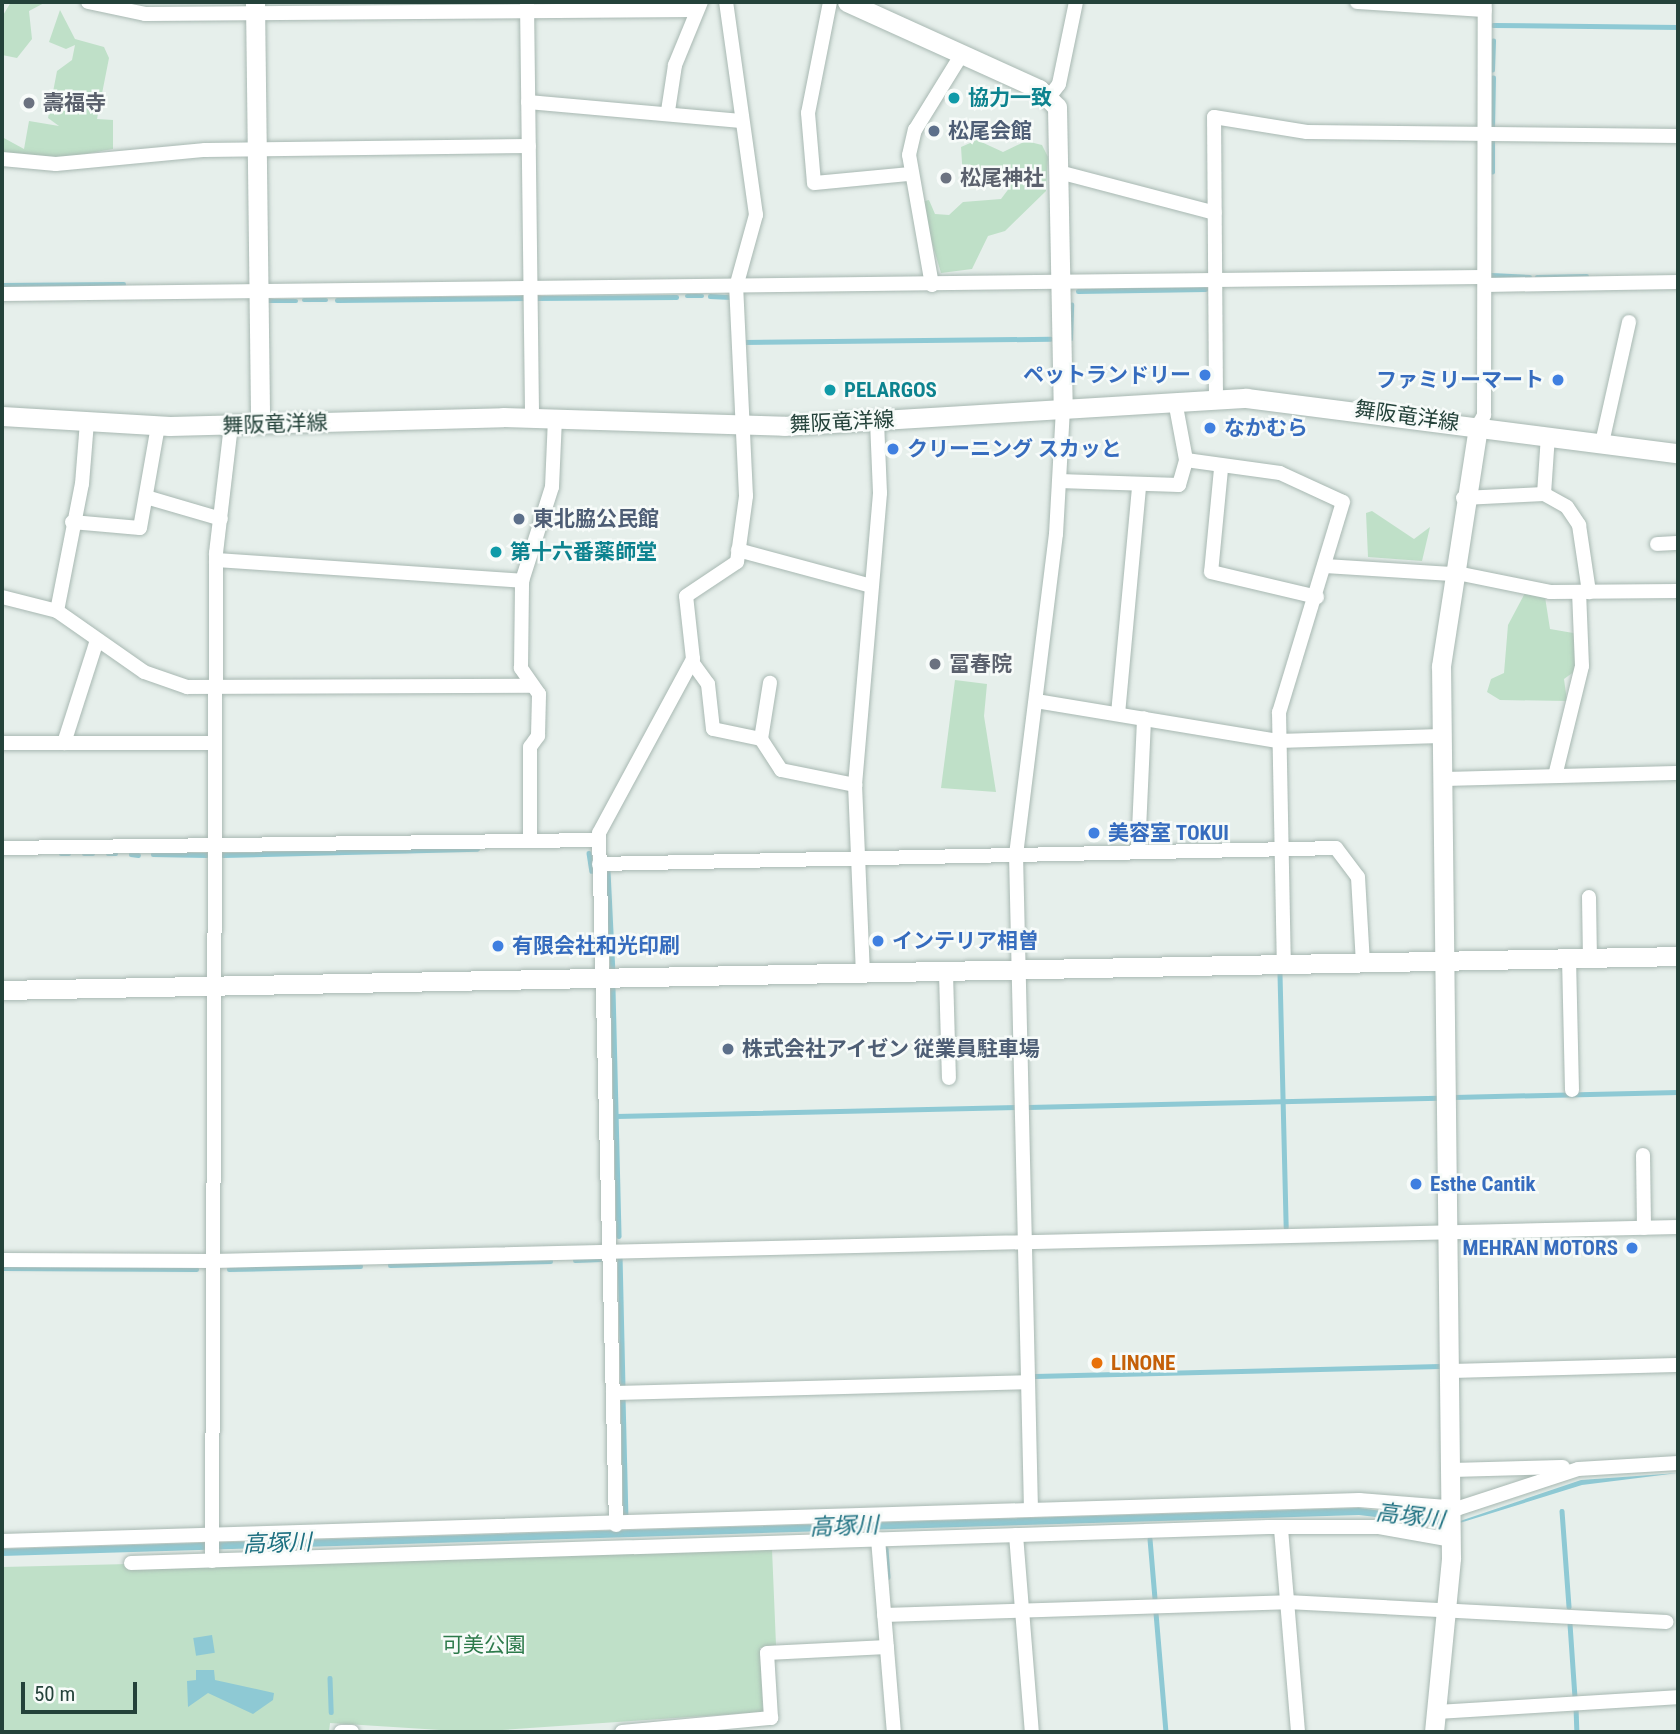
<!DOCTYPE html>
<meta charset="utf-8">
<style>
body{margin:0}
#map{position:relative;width:1680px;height:1734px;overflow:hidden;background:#e6efeb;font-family:"Roboto Condensed","Noto Sans JP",sans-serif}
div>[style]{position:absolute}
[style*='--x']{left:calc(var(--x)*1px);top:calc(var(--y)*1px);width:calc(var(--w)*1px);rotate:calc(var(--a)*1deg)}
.green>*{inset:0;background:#bfe0c8}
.water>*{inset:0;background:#8ec9d4;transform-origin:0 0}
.stream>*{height:4.5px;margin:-2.25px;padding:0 2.25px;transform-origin:2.25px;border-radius:2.25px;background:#8ec9d4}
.roads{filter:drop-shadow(0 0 2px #a8b8b2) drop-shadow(0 0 2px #a8b8b2)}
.street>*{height:14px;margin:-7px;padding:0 7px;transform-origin:7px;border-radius:7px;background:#fff}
.secondary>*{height:19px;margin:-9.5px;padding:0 9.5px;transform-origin:9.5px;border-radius:9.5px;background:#fff}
.dots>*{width:19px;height:19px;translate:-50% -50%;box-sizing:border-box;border:4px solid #f7fbf9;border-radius:50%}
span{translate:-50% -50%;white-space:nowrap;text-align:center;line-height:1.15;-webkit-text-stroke:5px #f7fbf9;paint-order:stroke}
.culture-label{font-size:21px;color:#0d838f;font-weight:700}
.left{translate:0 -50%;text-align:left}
.worship-label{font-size:21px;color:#5b616d;font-weight:700}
.service-label{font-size:21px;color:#4e5e75;font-weight:700}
.shop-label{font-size:21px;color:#366cbe;font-weight:700}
.right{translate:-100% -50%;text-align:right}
.street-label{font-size:21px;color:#24423a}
.food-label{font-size:21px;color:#c56008;font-weight:700}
.park-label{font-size:21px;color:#2d7a4b}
.water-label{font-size:23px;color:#1c6f80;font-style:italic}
.frame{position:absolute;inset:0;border:4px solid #24423a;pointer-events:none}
.scale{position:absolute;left:21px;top:1682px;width:116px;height:32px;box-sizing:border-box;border:4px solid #24423a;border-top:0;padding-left:9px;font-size:21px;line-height:24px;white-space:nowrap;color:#24423a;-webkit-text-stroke:5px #f7fbf9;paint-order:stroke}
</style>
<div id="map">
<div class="green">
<i style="clip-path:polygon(11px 2px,46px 2px,29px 11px,32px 39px,17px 58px,2px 55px,2px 17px)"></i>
<i style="clip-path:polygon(60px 10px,75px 39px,104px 47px,109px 58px,97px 119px,113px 120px,113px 149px,56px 159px,2px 153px,2px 137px,24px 149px,29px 121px,59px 126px,48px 118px,57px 71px,72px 60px,75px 45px,66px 49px,49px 42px)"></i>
<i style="clip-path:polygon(977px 140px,1003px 152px,1026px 141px,1042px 145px,1048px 157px,1046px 191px,1005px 231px,988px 236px,972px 269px,941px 273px,920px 202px,929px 200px,935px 214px,949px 215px,963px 202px,1001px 199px,1010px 187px,1007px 169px,991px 170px,971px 183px,963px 178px,961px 147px)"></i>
<i style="clip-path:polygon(1372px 511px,1414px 539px,1430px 527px,1422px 561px,1368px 557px,1366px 513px)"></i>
<i style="clip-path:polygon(1525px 593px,1545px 597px,1550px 629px,1579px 634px,1575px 671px,1564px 679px,1567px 701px,1500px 700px,1487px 692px,1491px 679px,1504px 673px,1508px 625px)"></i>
<i style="clip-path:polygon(955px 680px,987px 684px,984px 716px,996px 792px,941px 788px)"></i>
<i style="clip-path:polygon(772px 1549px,776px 1645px,760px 1648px,763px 1712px,472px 1732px,330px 1723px,329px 1732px,2px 1732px,2px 1567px)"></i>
</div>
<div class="water">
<i style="clip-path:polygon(1678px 1473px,1582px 1485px,1450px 1526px,1359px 1515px,2px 1556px,2px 1549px,1359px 1508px,1460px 1521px,1581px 1480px)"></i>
<i style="left:212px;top:1635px;width:18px;height:19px;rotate:81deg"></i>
<i style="clip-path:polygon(196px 1670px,214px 1670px,215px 1680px,274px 1693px,273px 1700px,253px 1714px,208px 1693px,188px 1707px,187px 1681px,196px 1680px)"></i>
</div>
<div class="stream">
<i style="--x:1493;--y:25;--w:185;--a:0.6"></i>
<i style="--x:1492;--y:70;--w:29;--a:-88"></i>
<i style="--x:1492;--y:128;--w:50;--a:-88.9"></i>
<i style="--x:1492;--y:172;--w:31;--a:-90"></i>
<i style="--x:1491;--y:275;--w:38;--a:3"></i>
<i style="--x:1537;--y:277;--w:49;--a:-1.2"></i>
<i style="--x:2;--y:285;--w:121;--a:-0.5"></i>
<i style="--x:1078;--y:291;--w:127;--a:-0.9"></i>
<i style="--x:687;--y:296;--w:15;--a:0"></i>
<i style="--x:710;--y:296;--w:21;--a:3"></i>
<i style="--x:534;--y:298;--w:142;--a:-0.4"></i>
<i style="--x:304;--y:300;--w:22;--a:0"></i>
<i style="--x:337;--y:300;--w:189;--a:-0.6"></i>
<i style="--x:266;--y:301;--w:30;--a:0"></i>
<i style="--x:1070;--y:339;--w:34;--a:-88"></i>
<i style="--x:742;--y:342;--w:308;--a:-0.6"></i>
<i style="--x:589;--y:853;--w:18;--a:81"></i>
<i style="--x:61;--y:854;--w:8;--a:0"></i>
<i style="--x:84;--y:854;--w:9;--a:0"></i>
<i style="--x:108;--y:854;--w:8;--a:0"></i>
<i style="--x:131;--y:854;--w:7;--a:8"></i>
<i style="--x:153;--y:854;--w:53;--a:1.1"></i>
<i style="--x:223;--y:855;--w:254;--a:-1.4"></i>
<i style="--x:608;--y:871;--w:101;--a:87.2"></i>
<i style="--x:1280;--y:974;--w:253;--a:88.6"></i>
<i style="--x:613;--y:989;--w:247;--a:88.6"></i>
<i style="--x:1454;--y:1097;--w:224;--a:-1.3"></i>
<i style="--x:1028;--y:1107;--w:410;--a:-1.3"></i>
<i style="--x:616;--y:1116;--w:400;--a:-1.3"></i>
<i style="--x:620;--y:1255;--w:133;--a:88.7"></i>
<i style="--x:575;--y:1260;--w:25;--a:-2"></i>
<i style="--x:390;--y:1265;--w:160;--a:-1.4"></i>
<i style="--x:4;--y:1268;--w:192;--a:0.3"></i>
<i style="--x:229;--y:1269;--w:131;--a:-1.3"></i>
<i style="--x:1035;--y:1376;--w:405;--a:-1.4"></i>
<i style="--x:623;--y:1397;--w:121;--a:88.6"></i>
<i style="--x:1562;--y:1511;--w:96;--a:85.8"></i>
<i style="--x:1150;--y:1539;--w:60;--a:85.2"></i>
<i style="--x:886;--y:1549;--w:28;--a:86"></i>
<i style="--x:1156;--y:1613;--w:119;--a:85.2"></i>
<i style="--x:1570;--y:1624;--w:74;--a:86.1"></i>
<i style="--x:330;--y:1678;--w:34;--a:88"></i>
<i style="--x:1576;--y:1707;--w:25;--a:88"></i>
</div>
<div class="roads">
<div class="street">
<i style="--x:88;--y:2;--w:58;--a:11.9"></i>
<i style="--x:145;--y:14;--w:550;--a:-0.42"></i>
<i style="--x:527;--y:2;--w:415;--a:89.3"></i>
<i style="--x:830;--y:2;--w:113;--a:101.2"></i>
<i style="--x:808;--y:113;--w:70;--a:85.1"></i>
<i style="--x:814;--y:183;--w:95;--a:-5.4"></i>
<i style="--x:1357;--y:2;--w:128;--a:3.6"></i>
<i style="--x:1049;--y:97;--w:16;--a:-52"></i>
<i style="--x:1059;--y:84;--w:84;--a:-78.3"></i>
<i style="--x:528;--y:102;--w:214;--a:5.1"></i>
<i style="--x:668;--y:111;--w:47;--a:-81.3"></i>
<i style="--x:675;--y:65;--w:68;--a:-67.6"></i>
<i style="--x:2;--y:159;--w:54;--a:5.3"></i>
<i style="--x:56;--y:164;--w:150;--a:-5.4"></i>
<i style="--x:205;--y:150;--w:324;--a:-0.7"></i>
<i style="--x:1059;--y:172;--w:161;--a:14.7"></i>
<i style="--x:932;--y:285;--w:132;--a:-100"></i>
<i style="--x:909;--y:155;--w:26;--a:-77"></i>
<i style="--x:915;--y:130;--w:89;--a:-58.3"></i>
<i style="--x:1485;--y:285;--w:193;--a:-0.9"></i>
<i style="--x:2;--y:294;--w:1480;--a:-0.66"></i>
<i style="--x:1216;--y:399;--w:282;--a:-90.4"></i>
<i style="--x:1214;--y:117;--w:94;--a:9.2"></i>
<i style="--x:1307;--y:132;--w:371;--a:0.6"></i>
<i style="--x:1175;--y:401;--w:60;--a:79.4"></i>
<i style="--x:1186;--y:460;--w:95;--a:7.9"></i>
<i style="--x:1280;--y:473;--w:69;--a:24.7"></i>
<i style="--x:1343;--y:502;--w:220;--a:106.9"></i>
<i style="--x:1279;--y:712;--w:254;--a:88.9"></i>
<i style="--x:1478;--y:426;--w:13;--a:-61"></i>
<i style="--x:1484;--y:415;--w:413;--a:-89.9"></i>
<i style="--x:1602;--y:443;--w:124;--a:-77.4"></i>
<i style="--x:1221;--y:469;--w:103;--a:95.5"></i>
<i style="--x:1211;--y:572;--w:109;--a:13.3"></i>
<i style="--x:1059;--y:481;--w:120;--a:1.9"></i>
<i style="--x:1179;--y:485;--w:26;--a:-74"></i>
<i style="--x:1544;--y:494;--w:59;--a:-86.1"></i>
<i style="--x:146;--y:497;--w:78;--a:16.3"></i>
<i style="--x:1463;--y:498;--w:81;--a:-2.8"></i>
<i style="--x:1544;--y:494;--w:26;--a:29"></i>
<i style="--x:1567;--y:507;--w:22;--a:56"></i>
<i style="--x:1579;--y:525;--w:68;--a:81.5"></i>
<i style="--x:72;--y:522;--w:68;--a:5"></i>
<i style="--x:140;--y:528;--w:104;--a:-80"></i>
<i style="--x:1657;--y:544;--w:21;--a:-3"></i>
<i style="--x:738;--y:550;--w:138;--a:15.1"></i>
<i style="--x:216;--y:560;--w:307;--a:3.9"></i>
<i style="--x:1325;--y:566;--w:127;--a:3.6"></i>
<i style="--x:1452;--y:572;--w:100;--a:11.5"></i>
<i style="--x:1550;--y:592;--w:128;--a:-0.4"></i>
<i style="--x:2;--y:597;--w:57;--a:14.3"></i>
<i style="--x:57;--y:611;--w:106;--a:35"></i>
<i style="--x:144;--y:672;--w:46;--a:19.2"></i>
<i style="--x:187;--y:687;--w:344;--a:-0.2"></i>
<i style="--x:57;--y:611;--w:129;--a:-78.9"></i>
<i style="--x:82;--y:484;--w:62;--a:-85.4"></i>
<i style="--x:692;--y:662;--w:27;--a:54"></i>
<i style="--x:708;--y:684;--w:45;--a:83.7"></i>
<i style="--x:713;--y:729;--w:49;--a:11.8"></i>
<i style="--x:761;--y:739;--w:37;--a:57"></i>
<i style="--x:781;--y:770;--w:76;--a:11.5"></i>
<i style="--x:1036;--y:701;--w:245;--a:9.4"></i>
<i style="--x:1278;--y:741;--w:163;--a:-1.8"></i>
<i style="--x:1118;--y:714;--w:228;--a:-84.7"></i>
<i style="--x:761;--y:739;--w:57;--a:-80.9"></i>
<i style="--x:2;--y:743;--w:213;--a:0"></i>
<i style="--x:64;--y:743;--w:108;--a:-72.2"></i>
<i style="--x:1555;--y:776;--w:113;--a:-76.2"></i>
<i style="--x:1582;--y:666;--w:74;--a:-92.3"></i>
<i style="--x:1442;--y:779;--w:236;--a:-1.5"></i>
<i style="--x:530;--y:841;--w:94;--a:-90"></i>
<i style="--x:530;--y:747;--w:14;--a:-54"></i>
<i style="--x:538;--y:736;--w:42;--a:-88.6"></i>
<i style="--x:539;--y:694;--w:32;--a:-125"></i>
<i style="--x:521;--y:668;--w:87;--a:-89.3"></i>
<i style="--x:522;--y:581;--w:99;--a:-72.3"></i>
<i style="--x:552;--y:487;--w:70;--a:-87.5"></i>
<i style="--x:2;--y:848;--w:597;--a:-0.77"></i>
<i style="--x:1138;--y:852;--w:134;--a:-87.4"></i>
<i style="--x:599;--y:864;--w:737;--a:-1.24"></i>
<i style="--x:1336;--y:848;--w:36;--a:53"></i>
<i style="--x:1358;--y:877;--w:86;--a:86.7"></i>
<i style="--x:1589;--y:897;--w:61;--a:89.1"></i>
<i style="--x:1569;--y:958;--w:132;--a:88.7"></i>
<i style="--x:946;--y:973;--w:105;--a:88.4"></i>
<i style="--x:863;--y:975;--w:190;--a:-92.4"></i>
<i style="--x:855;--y:785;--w:293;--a:-85.1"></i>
<i style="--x:880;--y:493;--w:72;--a:-92.4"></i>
<i style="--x:1643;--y:1155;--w:73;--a:89.2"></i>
<i style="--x:2;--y:1260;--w:211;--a:0.3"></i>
<i style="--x:213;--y:1261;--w:1465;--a:-1.33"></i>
<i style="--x:1449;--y:1371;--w:229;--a:-1.5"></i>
<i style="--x:613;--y:1393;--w:415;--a:-1.5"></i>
<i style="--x:1450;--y:1470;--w:113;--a:-1.5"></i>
<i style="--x:1031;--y:1510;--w:655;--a:-91.31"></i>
<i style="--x:1016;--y:855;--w:323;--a:-82.9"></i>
<i style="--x:1056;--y:534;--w:125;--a:-86.8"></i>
<i style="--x:616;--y:1525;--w:692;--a:-91.41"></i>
<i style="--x:599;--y:833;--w:198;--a:-61.6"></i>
<i style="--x:693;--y:659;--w:63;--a:-96.3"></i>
<i style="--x:686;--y:596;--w:61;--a:-33.7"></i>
<i style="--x:737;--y:562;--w:67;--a:-82.2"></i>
<i style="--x:746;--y:496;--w:209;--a:-92.7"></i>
<i style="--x:736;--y:287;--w:75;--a:-74.5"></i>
<i style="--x:756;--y:215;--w:215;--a:-98"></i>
<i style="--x:1281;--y:1529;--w:204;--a:85.2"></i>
<i style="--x:1016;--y:1535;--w:198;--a:85.4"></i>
<i style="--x:878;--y:1539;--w:194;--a:85.3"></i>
<i style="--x:2;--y:1541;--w:1358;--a:-1.73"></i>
<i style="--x:1359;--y:1500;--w:100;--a:4.6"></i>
<i style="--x:1459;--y:1508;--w:125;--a:-18.1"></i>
<i style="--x:1578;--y:1469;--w:100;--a:-3.4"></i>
<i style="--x:212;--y:1561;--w:1008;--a:-89.77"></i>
<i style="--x:216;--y:553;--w:129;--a:-83.3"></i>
<i style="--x:131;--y:1563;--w:1138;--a:-1.81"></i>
<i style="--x:1268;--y:1527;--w:111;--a:0"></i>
<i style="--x:1379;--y:1527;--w:73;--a:10.2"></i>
<i style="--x:884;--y:1615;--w:403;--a:-1.8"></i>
<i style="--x:1287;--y:1602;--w:380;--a:3"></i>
<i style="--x:1436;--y:1712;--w:242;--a:-3.5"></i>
<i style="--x:341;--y:1732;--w:11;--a:0"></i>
<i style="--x:622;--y:1732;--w:150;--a:-5.4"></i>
<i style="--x:771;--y:1718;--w:65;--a:-93.5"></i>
<i style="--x:767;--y:1653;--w:120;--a:-2.9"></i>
</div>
<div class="secondary">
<i style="--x:255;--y:2;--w:422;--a:89.3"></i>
<i style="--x:847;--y:2;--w:211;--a:24.4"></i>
<i style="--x:1039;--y:89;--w:25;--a:45"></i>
<i style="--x:1057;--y:107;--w:302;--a:88.9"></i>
<i style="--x:2;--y:416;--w:168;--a:3.4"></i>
<i style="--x:170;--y:426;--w:333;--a:-1.5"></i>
<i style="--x:503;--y:417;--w:281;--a:1.8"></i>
<i style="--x:784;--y:426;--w:463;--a:-3.5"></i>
<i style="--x:1246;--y:398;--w:435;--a:7.3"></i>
<i style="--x:2;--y:990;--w:1676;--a:-1.16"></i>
<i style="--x:1434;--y:1732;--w:175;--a:-84.4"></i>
<i style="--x:1451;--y:1558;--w:892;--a:-90.64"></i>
<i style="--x:1441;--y:666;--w:243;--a:-81.2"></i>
</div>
</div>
<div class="dots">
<i style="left:954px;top:98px;background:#0f9aa8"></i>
<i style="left:29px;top:103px;background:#6b7280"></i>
<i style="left:934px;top:131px;background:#5c6f8a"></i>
<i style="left:946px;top:178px;background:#6b7280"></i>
<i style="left:1205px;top:375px;background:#3f7fe0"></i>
<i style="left:1558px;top:380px;background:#3f7fe0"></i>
<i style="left:830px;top:390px;background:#0f9aa8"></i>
<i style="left:1210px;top:428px;background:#3f7fe0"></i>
<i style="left:893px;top:449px;background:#3f7fe0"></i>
<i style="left:519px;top:519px;background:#5c6f8a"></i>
<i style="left:496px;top:552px;background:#0f9aa8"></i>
<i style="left:935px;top:664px;background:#6b7280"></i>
<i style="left:1094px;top:833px;background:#3f7fe0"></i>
<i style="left:878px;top:941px;background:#3f7fe0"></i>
<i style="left:498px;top:946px;background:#3f7fe0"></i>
<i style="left:728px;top:1049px;background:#5c6f8a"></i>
<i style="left:1416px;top:1184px;background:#3f7fe0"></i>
<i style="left:1632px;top:1248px;background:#3f7fe0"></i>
<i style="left:1097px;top:1363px;background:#e8710a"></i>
</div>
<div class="culture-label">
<span class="left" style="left:968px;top:98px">協力一致</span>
<span class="left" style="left:844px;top:390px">PELARGOS</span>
<span class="left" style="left:510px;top:552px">第十六番薬師堂</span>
</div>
<div class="worship-label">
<span class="left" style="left:43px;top:103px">壽福寺</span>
<span class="left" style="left:960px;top:178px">松尾神社</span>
<span class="left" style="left:949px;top:664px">冨春院</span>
</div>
<div class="service-label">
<span class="left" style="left:948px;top:131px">松尾会館</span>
<span class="left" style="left:533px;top:519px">東北脇公民館</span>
<span class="left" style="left:742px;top:1049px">株式会社アイゼン 従業員駐車場</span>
</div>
<div class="shop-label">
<span class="right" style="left:1191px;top:375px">ペットランドリー</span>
<span class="right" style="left:1544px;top:380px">ファミリーマート</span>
<span class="left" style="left:1224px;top:428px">なかむら</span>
<span class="left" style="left:907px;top:449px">クリーニング スカッと</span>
<span class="left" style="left:1108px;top:833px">美容室 TOKUI</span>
<span class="left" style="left:892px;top:941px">インテリア相曽</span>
<span class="left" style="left:512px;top:946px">有限会社和光印刷</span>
<span class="left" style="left:1430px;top:1184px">Esthe Cantik</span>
<span class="right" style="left:1618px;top:1248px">MEHRAN MOTORS</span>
</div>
<div class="street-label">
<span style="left:1407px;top:416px;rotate:8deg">舞阪竜洋線</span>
<span style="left:842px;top:422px;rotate:-3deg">舞阪竜洋線</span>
<span style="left:275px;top:424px;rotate:-2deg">舞阪竜洋線</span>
</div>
<div class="food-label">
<span class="left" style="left:1111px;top:1363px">LINONE</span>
</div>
<div class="park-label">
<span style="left:484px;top:1645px">可美公園</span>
</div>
<div class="water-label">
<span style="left:1410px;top:1517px;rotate:7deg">高塚川</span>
<span style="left:844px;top:1527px;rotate:-2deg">高塚川</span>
<span style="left:277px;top:1544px;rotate:-2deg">高塚川</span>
</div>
<div class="frame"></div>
<div class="scale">50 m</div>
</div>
